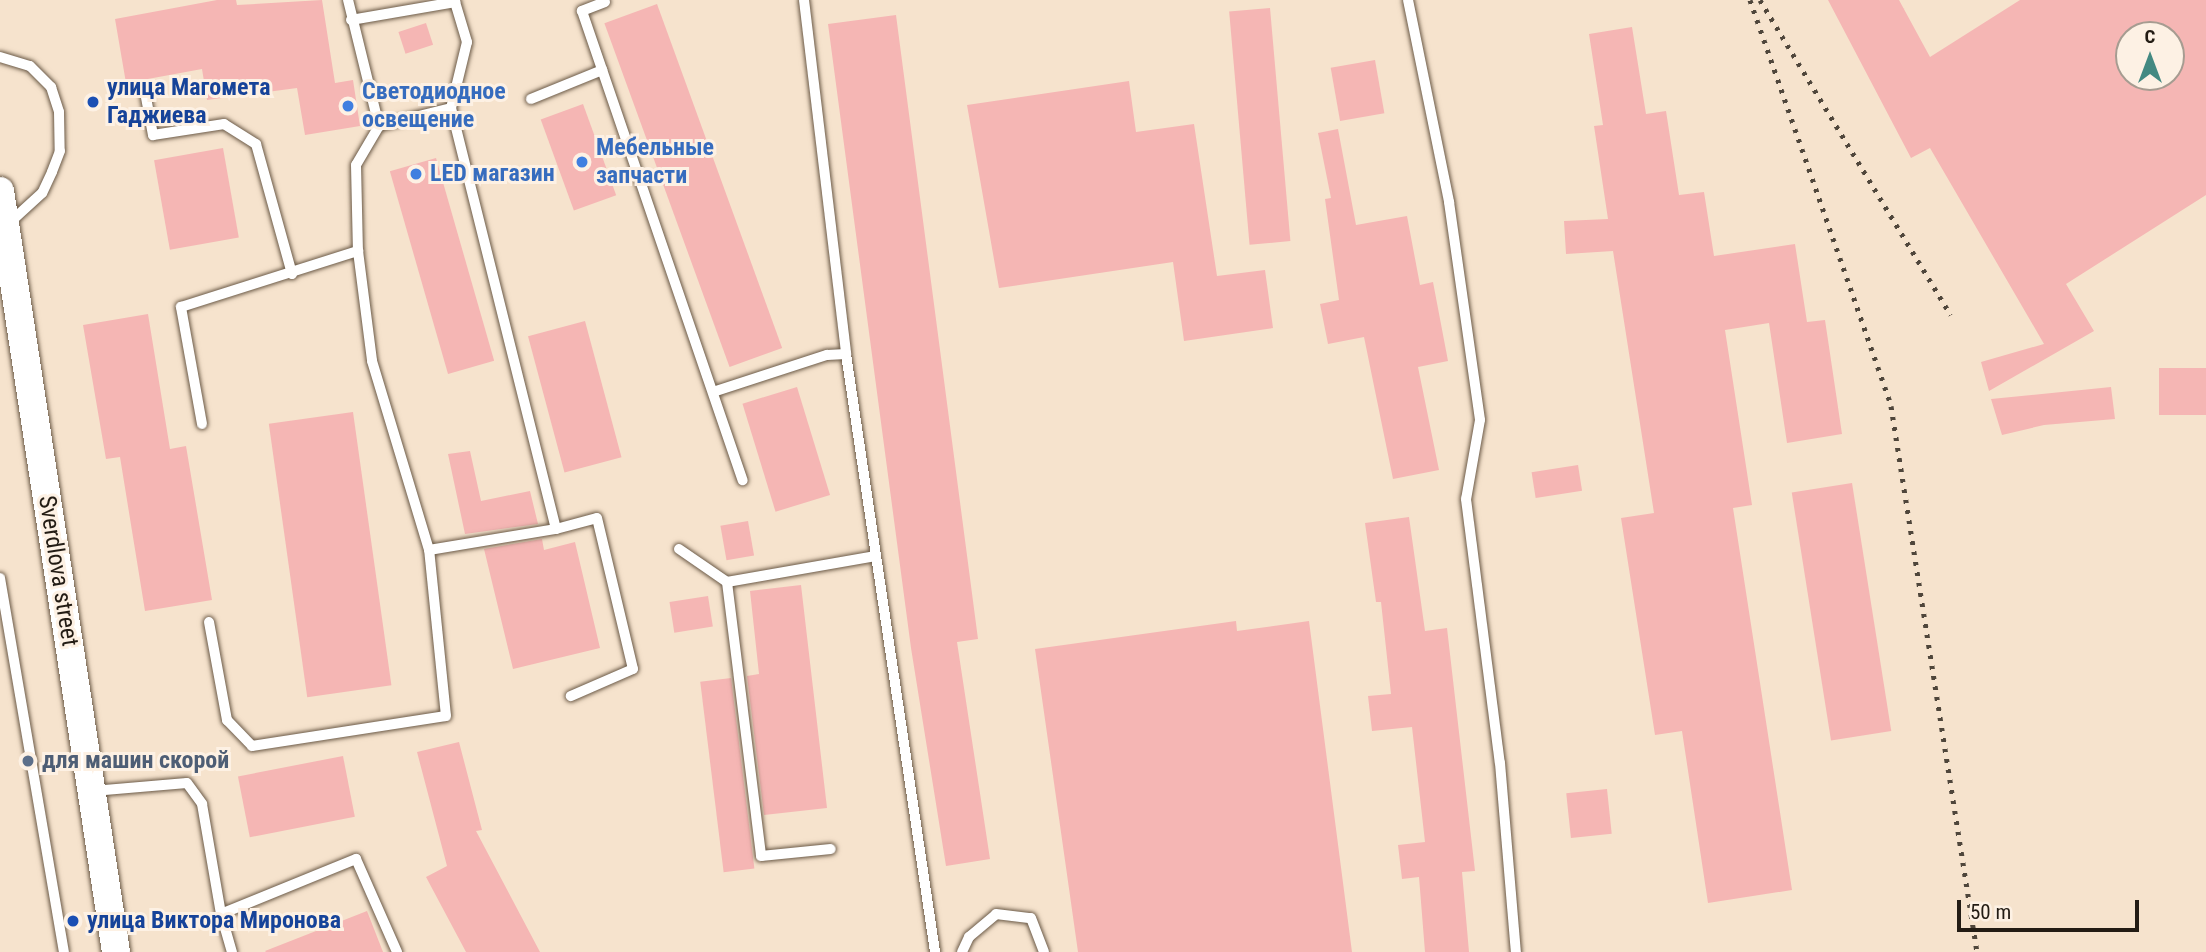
<!DOCTYPE html>
<meta charset="utf-8">
<style>
body{margin:0}
#map{position:relative;width:2206px;height:952px;overflow:hidden;background:#f6e3cd;font-family:"Roboto Condensed",sans-serif}
div>[style]{position:absolute}
[style*='--x']{left:calc(var(--x)*1px);top:calc(var(--y)*1px);width:calc(var(--w)*1px);rotate:calc(var(--a)*1deg)}
.building>*{inset:0;background:#f5b6b4;transform-origin:0 0}
.roads{filter:drop-shadow(0 0 2px #6b5a47) drop-shadow(0 0 2px #6b5a47)}
.service>*{height:10px;margin:-5px;padding:0 5px;transform-origin:5px;border-radius:5px;background:#fff}
.tertiary>*{height:28px;margin:-14px;padding:0 14px;transform-origin:14px;border-radius:14px;background:#fff}
.rail>*{height:5px;margin-top:-2.5px;transform-origin:0;background:repeating-linear-gradient(90deg,#4f463b 0 3.5px,transparent 0 10.5px)}
.dots>*{width:19px;height:19px;translate:-50% -50%;box-sizing:border-box;border:4px solid #fdf1e4;border-radius:50%}
span{translate:-50% -50%;white-space:nowrap;text-align:center;line-height:1.15;-webkit-text-stroke:6px #fdf1e4;paint-order:stroke}
.transit-label{font-size:24px;color:#164399;font-weight:700}
.left{translate:0 -50%;text-align:left}
.shop-label{font-size:24px;color:#366cbe;font-weight:700}
.street-label{font-size:24px;color:#231c14}
.service-label{font-size:24px;color:#4e5e75;font-weight:700}
.north{position:absolute;left:2115px;top:21px;width:70px;height:70px;box-sizing:border-box;background:#fdf1e4;border:2px solid #a69c91;border-radius:50%;rotate:0deg;font-size:19px;font-weight:700;line-height:28px;text-align:center;color:#231c14}
.north::after{content:'';display:block;margin:auto;width:24px;height:32px;background:#438981;clip-path:polygon(50% 0,100% 100%,50% 72%,0 100%)}
.scale{position:absolute;left:1957px;top:900px;width:182px;height:32px;box-sizing:border-box;border:4px solid #231c14;border-top:0;padding-left:9px;font-size:21px;line-height:24px;white-space:nowrap;color:#231c14;-webkit-text-stroke:5px #fdf1e4;paint-order:stroke}
</style>
<div id="map">
<div class="building">
<i style="clip-path:polygon(217px 0,236px 0,237px 5px,322px 0,335px 83px,353px 80px,360px 126px,305px 135px,297px 88px,207px 100px,202px 69px,126px 83px,115px 19px)"></i>
<i style="clip-path:polygon(evenodd,1828px 0,1899px 0,1930px 57px,2020px 0,2206px 0,2206px 195px,2066px 284px,2094px 331px,1989px 391px,1981px 362px,2044px 344px,1930px 148px,1911px 158px,1828px 0,2129px 35px,2171px 35px,2171px 77px,2129px 77px,2129px 35px)"></i>
<i style="left:657px;top:4px;width:366px;height:56px;rotate:70deg"></i>
<i style="left:1270px;top:8px;width:234px;height:41px;rotate:85deg"></i>
<i style="clip-path:polygon(896px 15px,978px 639px,957px 642px,990px 859px,946px 866px,911px 648px,828px 24px)"></i>
<i style="left:426px;top:23px;width:23px;height:29px;rotate:72deg"></i>
<i style="clip-path:polygon(1632px 27px,1646px 114px,1666px 111px,1679px 195px,1704px 192px,1714px 256px,1795px 244px,1807px 322px,1825px 320px,1842px 434px,1787px 443px,1769px 323px,1725px 330px,1752px 505px,1733px 508px,1792px 890px,1708px 903px,1682px 731px,1655px 735px,1621px 518px,1654px 513px,1613px 251px,1566px 254px,1564px 221px,1608px 219px,1594px 126px,1603px 125px,1589px 34px)"></i>
<i style="left:1375px;top:60px;width:54px;height:45px;rotate:80deg"></i>
<i style="clip-path:polygon(1129px 81px,1136px 132px,1194px 124px,1217px 276px,1265px 270px,1273px 328px,1184px 341px,1173px 262px,999px 288px,967px 105px)"></i>
<i style="left:583px;top:104px;width:97px;height:45px;rotate:70deg"></i>
<i style="clip-path:polygon(1338px 129px,1356px 225px,1407px 216px,1420px 285px,1433px 282px,1448px 361px,1418px 367px,1439px 470px,1393px 479px,1364px 337px,1328px 344px,1320px 304px,1339px 300px,1325px 199px,1331px 198px,1318px 133px)"></i>
<i style="left:223px;top:148px;width:91px;height:70px;rotate:80deg"></i>
<i style="left:436px;top:158px;width:211px;height:48px;rotate:74deg"></i>
<i style="clip-path:polygon(148px 314px,170px 449px,186px 446px,212px 600px,145px 611px,120px 457px,106px 459px,83px 325px)"></i>
<i style="left:585px;top:321px;width:141px;height:59px;rotate:75deg"></i>
<i style="left:2206px;top:368px;width:47px;height:47px;rotate:90deg"></i>
<i style="left:797px;top:387px;width:113px;height:57px;rotate:73deg"></i>
<i style="clip-path:polygon(2111px 387px,2115px 419px,2044px 425px,2002px 435px,1991px 399px)"></i>
<i style="left:353px;top:412px;width:276px;height:85px;rotate:82deg"></i>
<i style="clip-path:polygon(470px 451px,481px 501px,530px 491px,538px 524px,465px 534px,448px 454px)"></i>
<i style="left:1578px;top:465px;width:26px;height:47px;rotate:81deg"></i>
<i style="left:1852px;top:483px;width:251px;height:61px;rotate:81deg"></i>
<i style="clip-path:polygon(1409px 517px,1425px 631px,1447px 628px,1475px 871px,1462px 872px,1469px 952px,1425px 952px,1419px 877px,1402px 879px,1398px 845px,1425px 842px,1412px 727px,1372px 731px,1368px 696px,1391px 694px,1381px 602px,1376px 602px,1365px 523px)"></i>
<i style="left:748px;top:521px;width:35px;height:28px;rotate:80deg"></i>
<i style="clip-path:polygon(542px 539px,544px 550px,575px 542px,600px 648px,513px 669px,484px 549px)"></i>
<i style="clip-path:polygon(801px 585px,827px 808px,764px 815px,747px 676px,759px 674px,750px 591px)"></i>
<i style="left:708px;top:596px;width:31px;height:39px;rotate:81deg"></i>
<i style="clip-path:polygon(1236px 621px,1237px 631px,1309px 621px,1352px 952px,1078px 952px,1035px 649px)"></i>
<i style="left:731px;top:678px;width:192px;height:31px;rotate:83deg"></i>
<i style="clip-path:polygon(459px 742px,482px 830px,476px 831px,540px 952px,466px 952px,426px 877px,447px 866px,417px 752px)"></i>
<i style="left:343px;top:756px;width:62px;height:107px;rotate:79deg"></i>
<i style="left:1607px;top:789px;width:45px;height:41px;rotate:84deg"></i>
<i style="clip-path:polygon(367px 911px,383px 952px,266px 952px,265px 951px)"></i>
</div>
<div class="roads">
<div class="service">
<i style="--x:804;--y:0;--w:356;--a:83.2"></i>
<i style="--x:846;--y:354;--w:605;--a:81.53"></i>
<i style="--x:1408;--y:0;--w:206;--a:78.5"></i>
<i style="--x:1449;--y:202;--w:220;--a:81.9"></i>
<i style="--x:1480;--y:420;--w:80;--a:100"></i>
<i style="--x:1466;--y:499;--w:266;--a:82.7"></i>
<i style="--x:1500;--y:763;--w:190;--a:85.2"></i>
<i style="--x:605;--y:2;--w:25;--a:159"></i>
<i style="--x:582;--y:11;--w:496;--a:71.1"></i>
<i style="--x:351;--y:20;--w:106;--a:-9.8"></i>
<i style="--x:455;--y:2;--w:42;--a:73.3"></i>
<i style="--x:467;--y:42;--w:68;--a:103.6"></i>
<i style="--x:0;--y:57;--w:31;--a:17"></i>
<i style="--x:30;--y:66;--w:30;--a:45"></i>
<i style="--x:51;--y:87;--w:26;--a:72"></i>
<i style="--x:59;--y:112;--w:39;--a:89"></i>
<i style="--x:60;--y:151;--w:22;--a:111"></i>
<i style="--x:52;--y:172;--w:23;--a:115"></i>
<i style="--x:42;--y:193;--w:47;--a:137.6"></i>
<i style="--x:145;--y:92;--w:44;--a:79.5"></i>
<i style="--x:153;--y:135;--w:72;--a:-8.8"></i>
<i style="--x:224;--y:124;--w:38;--a:32"></i>
<i style="--x:256;--y:144;--w:135;--a:74.5"></i>
<i style="--x:531;--y:99;--w:77;--a:-22.2"></i>
<i style="--x:379;--y:126;--w:45;--a:120.5"></i>
<i style="--x:356;--y:165;--w:86;--a:88.7"></i>
<i style="--x:358;--y:251;--w:111;--a:82.7"></i>
<i style="--x:372;--y:361;--w:197;--a:73.2"></i>
<i style="--x:716;--y:391;--w:117;--a:-18"></i>
<i style="--x:827;--y:355;--w:19;--a:-3"></i>
<i style="--x:202;--y:424;--w:119;--a:-100.2"></i>
<i style="--x:181;--y:307;--w:186;--a:-17.6"></i>
<i style="--x:556;--y:529;--w:42;--a:-15"></i>
<i style="--x:597;--y:518;--w:155;--a:76.6"></i>
<i style="--x:633;--y:669;--w:68;--a:156.5"></i>
<i style="--x:679;--y:549;--w:58;--a:34.5"></i>
<i style="--x:727;--y:582;--w:151;--a:-9.9"></i>
<i style="--x:0;--y:578;--w:379;--a:80.3"></i>
<i style="--x:727;--y:582;--w:276;--a:82.9"></i>
<i style="--x:761;--y:856;--w:70;--a:-5.7"></i>
<i style="--x:209;--y:622;--w:100;--a:79.6"></i>
<i style="--x:227;--y:720;--w:36;--a:46"></i>
<i style="--x:252;--y:746;--w:196;--a:-8.8"></i>
<i style="--x:446;--y:716;--w:167;--a:-95.8"></i>
<i style="--x:429;--y:550;--w:129;--a:-9.4"></i>
<i style="--x:556;--y:529;--w:434;--a:-104"></i>
<i style="--x:451;--y:108;--w:74;--a:166"></i>
<i style="--x:379;--y:126;--w:130;--a:-103.8"></i>
<i style="--x:93;--y:791;--w:94;--a:-4.9"></i>
<i style="--x:187;--y:783;--w:26;--a:54"></i>
<i style="--x:202;--y:804;--w:112;--a:80.2"></i>
<i style="--x:221;--y:914;--w:40;--a:74"></i>
<i style="--x:221;--y:914;--w:146;--a:-22.2"></i>
<i style="--x:356;--y:859;--w:102;--a:66.2"></i>
<i style="--x:962;--y:952;--w:17;--a:-65"></i>
<i style="--x:969;--y:937;--w:35;--a:-40"></i>
<i style="--x:996;--y:914;--w:35;--a:7"></i>
<i style="--x:1031;--y:918;--w:36;--a:69"></i>
</div>
<div class="tertiary">
<i style="--x:0;--y:191;--w:770;--a:81.33"></i>
</div>
</div>
<div class="rail">
<i style="--x:1750;--y:0;--w:430;--a:70.8"></i>
<i style="--x:1891;--y:406;--w:553;--a:81.05"></i>
<i style="--x:1760;--y:0;--w:368;--a:58.8"></i>
</div>
<div class="dots">
<i style="left:93px;top:102px;background:#1a4fb4"></i>
<i style="left:348px;top:106px;background:#3f7fe0"></i>
<i style="left:582px;top:162px;background:#3f7fe0"></i>
<i style="left:416px;top:174px;background:#3f7fe0"></i>
<i style="left:28px;top:761px;background:#5c6f8a"></i>
<i style="left:73px;top:921px;background:#1a4fb4"></i>
</div>
<div class="transit-label">
<span class="left" style="left:107px;top:102px">улица Магомета<br>Гаджиева</span>
<span class="left" style="left:87px;top:921px">улица Виктора Миронова</span>
</div>
<div class="shop-label">
<span class="left" style="left:362px;top:106px">Светодиодное<br>освещение</span>
<span class="left" style="left:596px;top:162px">Мебельные<br>запчасти</span>
<span class="left" style="left:430px;top:174px">LED магазин</span>
</div>
<div class="street-label">
<span style="left:58px;top:571px;rotate:81deg">Sverdlova street</span>
</div>
<div class="service-label">
<span class="left" style="left:42px;top:761px">для машин скорой</span>
</div>
<div class="north">С</div>
<div class="scale">50 m</div>
</div>
